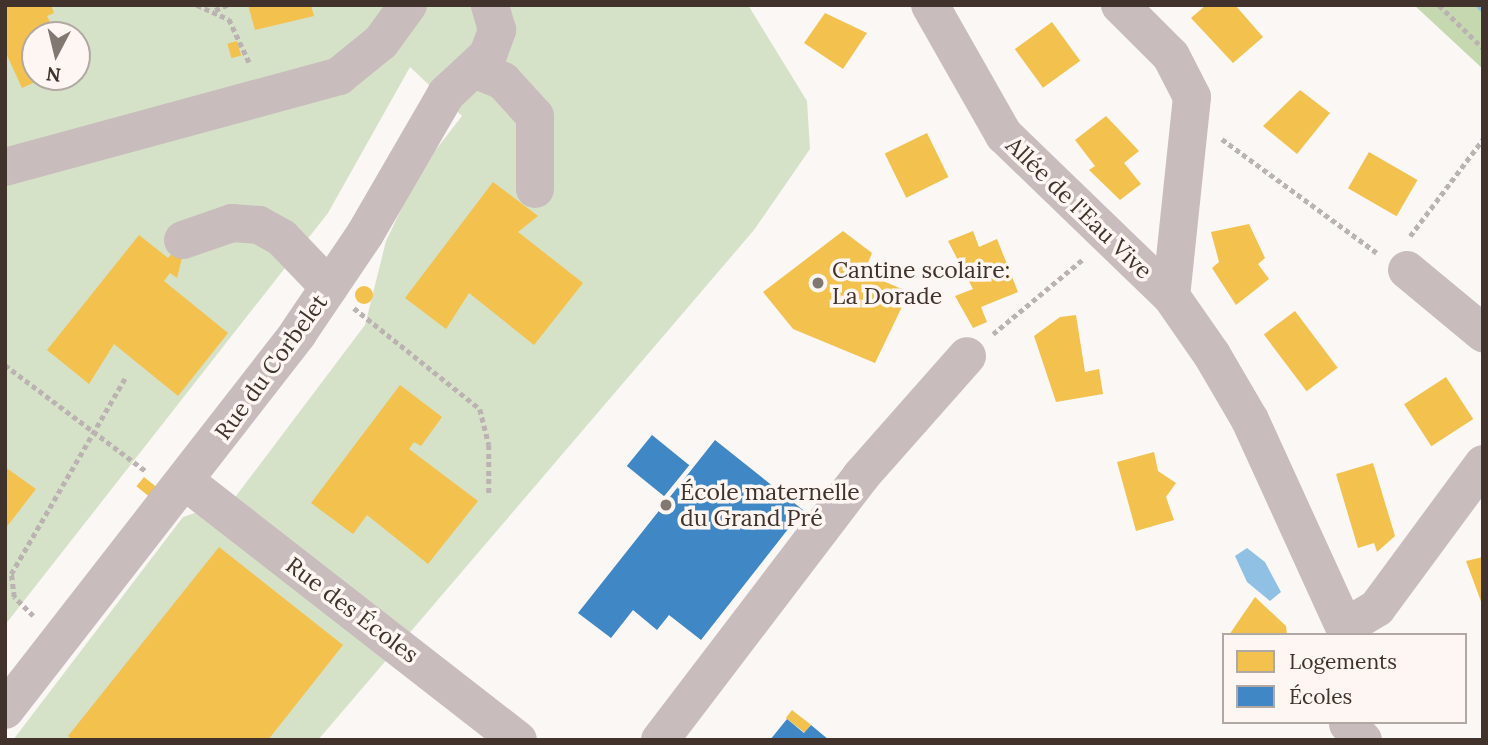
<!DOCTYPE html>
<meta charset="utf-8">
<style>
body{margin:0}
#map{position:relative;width:1488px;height:745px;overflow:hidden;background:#faf7f5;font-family:Lora,serif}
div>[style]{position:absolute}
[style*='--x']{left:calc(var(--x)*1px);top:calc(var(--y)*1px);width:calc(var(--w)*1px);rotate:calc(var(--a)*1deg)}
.green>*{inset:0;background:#d6e2c8}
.forest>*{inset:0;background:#c6d8b0}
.water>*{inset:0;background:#90c1e4}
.homes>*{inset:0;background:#f2c14e;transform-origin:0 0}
.round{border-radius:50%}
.schools>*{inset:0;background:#3f88c5;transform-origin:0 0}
.stream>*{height:10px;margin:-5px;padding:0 5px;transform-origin:5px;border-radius:5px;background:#90c1e4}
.path>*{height:4.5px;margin-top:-2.25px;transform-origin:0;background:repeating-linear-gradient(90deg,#bbb2b2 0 5px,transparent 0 8.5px)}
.minor>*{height:38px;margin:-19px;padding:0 19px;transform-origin:19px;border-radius:19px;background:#c8bcbd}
.dots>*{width:19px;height:19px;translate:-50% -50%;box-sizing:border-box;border:4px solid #fdf6f2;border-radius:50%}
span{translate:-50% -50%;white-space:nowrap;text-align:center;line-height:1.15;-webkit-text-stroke:7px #fdf6f2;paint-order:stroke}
.street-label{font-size:23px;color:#41332c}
.poi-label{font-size:23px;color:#41332c}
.left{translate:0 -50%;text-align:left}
.frame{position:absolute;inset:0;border:7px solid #41332c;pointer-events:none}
.legend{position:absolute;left:1222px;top:633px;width:245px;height:91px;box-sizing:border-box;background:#fdf6f2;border:2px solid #b2a8a3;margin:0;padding:9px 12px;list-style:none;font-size:21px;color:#41332c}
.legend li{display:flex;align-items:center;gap:14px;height:35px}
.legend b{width:35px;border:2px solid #b2a8a3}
.north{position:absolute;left:21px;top:21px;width:70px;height:70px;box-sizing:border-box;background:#fdf6f2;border:2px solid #b2a8a3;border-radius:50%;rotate:187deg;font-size:19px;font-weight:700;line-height:28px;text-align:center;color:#41332c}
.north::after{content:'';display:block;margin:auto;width:24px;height:32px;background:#827872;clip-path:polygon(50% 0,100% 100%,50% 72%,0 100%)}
</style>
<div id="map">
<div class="green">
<i style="clip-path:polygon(evenodd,5px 5px,748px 5px,807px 101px,810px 149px,754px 230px,318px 740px,13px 740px,183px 517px,233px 500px,365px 325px,386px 241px,420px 170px,462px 116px,410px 67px,328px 213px,5px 625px,5px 5px,35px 35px,77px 35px,77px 77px,35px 77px,35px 35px)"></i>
</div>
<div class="forest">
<i style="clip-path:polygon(1414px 5px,1483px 5px,1483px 69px)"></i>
</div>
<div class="water">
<i style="clip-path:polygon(1247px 548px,1265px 562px,1281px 592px,1270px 601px,1247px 582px,1235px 556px)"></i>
</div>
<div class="homes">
<i style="clip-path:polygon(5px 5px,51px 5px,54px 13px,47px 16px,56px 35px,35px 35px,35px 77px,46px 77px,22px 88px,5px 51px)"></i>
<i style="clip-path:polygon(248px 5px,311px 5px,314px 16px,255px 30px)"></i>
<i style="clip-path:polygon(1206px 5px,1235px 5px,1263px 37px,1233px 63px,1191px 18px)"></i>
<i style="clip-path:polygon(825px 13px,867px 33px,843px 69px,804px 43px)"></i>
<i style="left:1052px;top:22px;width:48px;height:46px;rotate:54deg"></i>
<i style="left:237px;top:41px;width:15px;height:10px;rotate:74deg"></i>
<i style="clip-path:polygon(1300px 90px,1330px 113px,1297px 154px,1263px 126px)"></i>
<i style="clip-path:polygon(1106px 116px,1139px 151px,1124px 163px,1141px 184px,1120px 200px,1089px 170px,1095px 166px,1075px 140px)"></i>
<i style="left:927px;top:133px;width:49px;height:47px;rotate:64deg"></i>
<i style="left:1369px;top:152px;width:56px;height:42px;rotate:30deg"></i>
<i style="clip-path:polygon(493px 182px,538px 216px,518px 232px,583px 283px,534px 345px,469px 293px,446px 329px,405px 298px)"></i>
<i style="clip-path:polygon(1249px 224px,1265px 258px,1258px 264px,1269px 279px,1236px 305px,1212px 268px,1219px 262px,1211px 232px)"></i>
<i style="clip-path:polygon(843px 231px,872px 253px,864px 273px,909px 292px,875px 363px,793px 329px,763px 292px)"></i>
<i style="clip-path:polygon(973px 231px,979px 247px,997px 239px,1018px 292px,981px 307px,987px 322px,973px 328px,955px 296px,973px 289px,948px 241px)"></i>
<i style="clip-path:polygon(139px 235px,168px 258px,173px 252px,182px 258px,177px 278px,170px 273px,164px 281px,228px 333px,178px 396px,114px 344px,89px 384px,47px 350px)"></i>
<i class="round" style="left:355px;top:286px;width:18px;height:18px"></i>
<i style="left:1295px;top:311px;width:71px;height:39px;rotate:53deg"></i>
<i style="clip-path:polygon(1076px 315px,1085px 372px,1099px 369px,1103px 394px,1056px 402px,1034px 336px,1060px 317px)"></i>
<i style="left:1446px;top:377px;width:50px;height:50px;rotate:57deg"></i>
<i style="clip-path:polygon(400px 385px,442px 417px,421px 446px,414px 442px,409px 449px,478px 501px,428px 564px,367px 515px,353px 534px,311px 503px)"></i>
<i style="clip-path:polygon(1154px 452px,1158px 471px,1176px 483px,1166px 497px,1174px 520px,1136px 531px,1117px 462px)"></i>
<i style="clip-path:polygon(1373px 463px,1395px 536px,1377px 552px,1374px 543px,1358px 548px,1336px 474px)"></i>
<i style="clip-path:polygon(5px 467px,36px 489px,5px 529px)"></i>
<i style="left:144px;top:477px;width:19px;height:12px;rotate:39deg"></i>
<i style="clip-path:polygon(219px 547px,343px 645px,268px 740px,72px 740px,68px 736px)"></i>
<i style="clip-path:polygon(1483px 557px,1483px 604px,1482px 604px,1466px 561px)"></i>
<i style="clip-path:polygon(1255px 597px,1286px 626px,1287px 635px,1229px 635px)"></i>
<i style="left:792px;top:710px;width:24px;height:10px;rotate:38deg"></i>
</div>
<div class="schools">
<i style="left:652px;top:435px;width:48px;height:40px;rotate:39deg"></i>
<i style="clip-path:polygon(715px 440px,803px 510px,701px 640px,669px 615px,657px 630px,633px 610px,611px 638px,578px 613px)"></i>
<i style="clip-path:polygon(787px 719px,804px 733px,811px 725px,829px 740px,770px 740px)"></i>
</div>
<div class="stream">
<i style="--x:1481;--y:5;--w:3;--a:45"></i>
</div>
<div class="path">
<i style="--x:197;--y:5;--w:35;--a:24"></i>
<i style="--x:229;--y:19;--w:50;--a:65"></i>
<i style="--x:1439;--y:5;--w:62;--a:44.3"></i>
<i style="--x:215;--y:10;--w:13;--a:-23"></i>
<i style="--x:1222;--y:139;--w:192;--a:36.3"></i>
<i style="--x:1410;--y:236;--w:121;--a:-53"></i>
<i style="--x:354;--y:308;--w:161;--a:38.7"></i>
<i style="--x:480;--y:409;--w:37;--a:76"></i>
<i style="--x:489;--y:445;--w:48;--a:90"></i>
<i style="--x:993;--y:334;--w:117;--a:-39.8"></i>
<i style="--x:5;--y:365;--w:178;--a:37"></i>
<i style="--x:33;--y:616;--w:27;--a:-135"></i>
<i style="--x:14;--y:597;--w:23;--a:-97"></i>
<i style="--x:11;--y:574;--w:227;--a:-59.8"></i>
</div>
<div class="minor">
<i style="--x:930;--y:5;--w:150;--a:60.4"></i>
<i style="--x:1004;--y:135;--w:232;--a:44"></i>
<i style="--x:1171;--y:296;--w:72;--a:55.2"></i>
<i style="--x:1212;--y:355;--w:75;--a:59.7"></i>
<i style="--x:1250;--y:420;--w:236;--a:65.5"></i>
<i style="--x:1120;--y:5;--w:72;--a:45"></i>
<i style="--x:1171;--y:56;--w:46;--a:62.9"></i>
<i style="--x:1192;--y:97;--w:200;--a:96"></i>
<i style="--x:476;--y:70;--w:29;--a:22"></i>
<i style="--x:503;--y:81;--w:47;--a:47.6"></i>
<i style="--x:535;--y:116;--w:73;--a:90"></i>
<i style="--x:5;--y:167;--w:346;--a:-15.2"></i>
<i style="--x:339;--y:76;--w:54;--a:-39"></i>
<i style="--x:381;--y:42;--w:46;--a:-53.9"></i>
<i style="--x:183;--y:240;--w:52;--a:-19.1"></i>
<i style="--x:232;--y:223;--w:27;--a:4"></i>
<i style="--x:259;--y:225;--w:26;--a:29"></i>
<i style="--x:282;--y:238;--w:68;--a:46.2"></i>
<i style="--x:1407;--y:270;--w:99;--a:39.7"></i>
<i style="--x:185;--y:481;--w:422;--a:37.9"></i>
<i style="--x:1347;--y:626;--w:35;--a:-31"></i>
<i style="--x:1377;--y:608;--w:179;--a:-53.6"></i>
<i style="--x:5;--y:710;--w:477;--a:-52.1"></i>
<i style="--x:298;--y:333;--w:120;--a:-55.9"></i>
<i style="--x:365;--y:234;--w:162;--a:-59.9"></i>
<i style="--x:446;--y:94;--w:57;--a:-42.9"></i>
<i style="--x:488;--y:55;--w:27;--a:-70"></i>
<i style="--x:497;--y:30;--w:26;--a:-106"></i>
<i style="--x:1348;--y:724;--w:22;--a:47"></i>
<i style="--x:660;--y:740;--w:332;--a:-52.7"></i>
<i style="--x:861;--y:476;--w:160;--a:-48.5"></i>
</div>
<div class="dots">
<i style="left:818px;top:283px;background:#827872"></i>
<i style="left:666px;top:505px;background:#827872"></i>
</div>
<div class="street-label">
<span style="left:1079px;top:208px;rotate:44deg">Allée de l'Eau Vive</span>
<span style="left:271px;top:367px;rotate:-54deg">Rue du Corbelet</span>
<span style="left:352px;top:610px;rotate:37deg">Rue des Écoles</span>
</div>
<div class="poi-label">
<span class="left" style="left:832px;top:283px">Cantine scolaire:<br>La Dorade</span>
<span class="left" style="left:680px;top:505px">École maternelle<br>du Grand Pré</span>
</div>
<div class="frame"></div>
<ul class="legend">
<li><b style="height:19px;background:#f2c14e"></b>Logements</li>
<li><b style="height:19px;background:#3f88c5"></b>Écoles</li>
</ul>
<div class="north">N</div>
</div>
